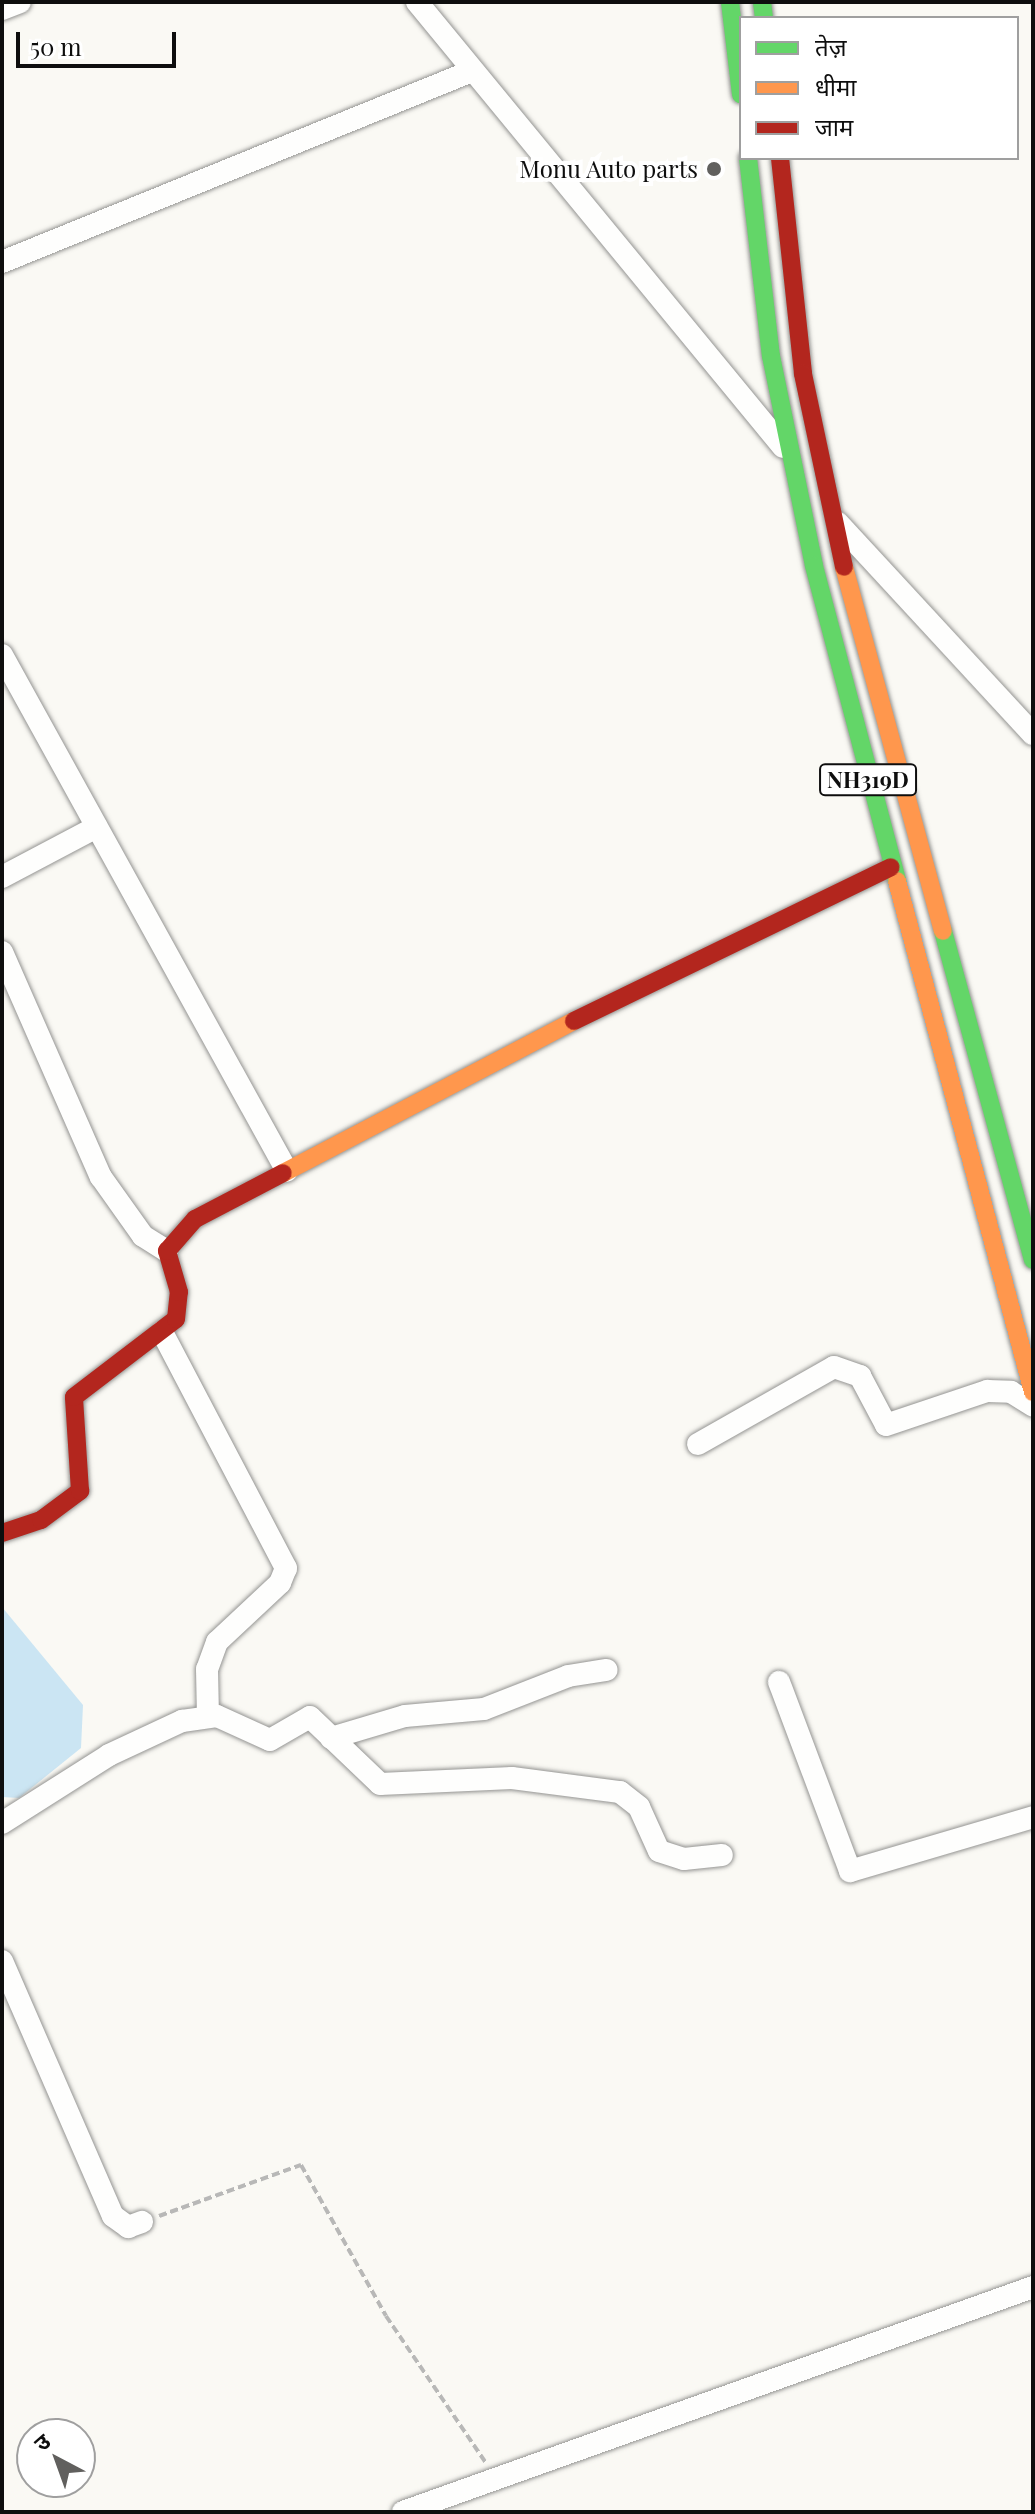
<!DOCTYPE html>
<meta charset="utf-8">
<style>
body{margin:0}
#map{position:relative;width:1035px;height:2514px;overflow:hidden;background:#faf9f4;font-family:"Playfair Display","Noto Sans Devanagari",serif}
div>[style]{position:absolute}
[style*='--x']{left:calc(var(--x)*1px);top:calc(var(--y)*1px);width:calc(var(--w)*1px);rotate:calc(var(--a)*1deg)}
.water>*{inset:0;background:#cbe5f3}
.path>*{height:4px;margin-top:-2px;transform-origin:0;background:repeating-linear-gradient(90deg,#b8b8b7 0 8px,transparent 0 12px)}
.roads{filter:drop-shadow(0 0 2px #949492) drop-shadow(0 0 2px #949492)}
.street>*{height:22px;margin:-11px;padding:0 11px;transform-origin:11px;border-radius:11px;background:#fefefd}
.fast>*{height:18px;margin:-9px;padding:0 9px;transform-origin:9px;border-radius:9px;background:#63d668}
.slow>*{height:18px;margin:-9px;padding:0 9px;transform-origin:9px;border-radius:9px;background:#ff974d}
.jam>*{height:18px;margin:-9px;padding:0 9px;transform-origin:9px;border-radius:9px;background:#b3261e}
.dots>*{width:22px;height:22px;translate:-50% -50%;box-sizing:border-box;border:4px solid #fff;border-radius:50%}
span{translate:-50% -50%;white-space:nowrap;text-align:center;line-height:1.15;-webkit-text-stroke:8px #fff;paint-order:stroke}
.shield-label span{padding:2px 6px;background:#fff;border:2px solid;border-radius:6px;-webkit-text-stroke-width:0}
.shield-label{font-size:22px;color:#0e0e0e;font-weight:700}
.poi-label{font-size:24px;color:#0e0e0e}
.right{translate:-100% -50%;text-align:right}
.frame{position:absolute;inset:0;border:4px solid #0e0e0e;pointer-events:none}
.legend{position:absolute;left:739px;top:16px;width:280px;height:144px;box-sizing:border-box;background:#fff;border:2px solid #9f9f9f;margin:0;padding:10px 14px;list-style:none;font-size:24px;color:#0e0e0e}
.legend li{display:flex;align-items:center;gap:16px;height:40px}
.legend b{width:40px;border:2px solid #9f9f9f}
.north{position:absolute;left:16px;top:2418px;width:80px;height:80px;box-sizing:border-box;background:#fff;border:2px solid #9f9f9f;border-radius:50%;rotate:319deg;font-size:22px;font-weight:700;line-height:32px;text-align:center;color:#0e0e0e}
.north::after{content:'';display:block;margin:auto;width:28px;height:36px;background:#61605e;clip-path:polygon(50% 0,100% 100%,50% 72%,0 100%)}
.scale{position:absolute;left:16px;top:32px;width:160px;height:36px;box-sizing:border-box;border:4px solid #0e0e0e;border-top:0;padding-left:10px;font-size:24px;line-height:28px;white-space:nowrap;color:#0e0e0e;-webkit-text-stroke:6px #fff;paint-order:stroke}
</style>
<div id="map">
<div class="water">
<i style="clip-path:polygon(2px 1607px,83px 1705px,81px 1748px,19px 1798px,2px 1797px)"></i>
</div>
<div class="path">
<i style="--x:159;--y:2216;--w:151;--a:-19.8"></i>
<i style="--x:301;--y:2165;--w:173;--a:60.6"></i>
<i style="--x:386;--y:2316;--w:178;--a:55.8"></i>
</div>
<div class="roads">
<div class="street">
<i style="--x:417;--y:2;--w:576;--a:50.56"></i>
<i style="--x:2;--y:9;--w:19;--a:-21"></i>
<i style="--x:2;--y:262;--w:507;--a:-22.12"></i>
<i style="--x:838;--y:523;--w:287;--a:47.3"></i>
<i style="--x:2;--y:655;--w:589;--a:61.09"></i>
<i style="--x:2;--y:877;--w:107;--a:-27.8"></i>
<i style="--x:2;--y:952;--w:246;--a:66.3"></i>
<i style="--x:101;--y:1177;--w:72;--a:54.6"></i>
<i style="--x:143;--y:1236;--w:28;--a:32"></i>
<i style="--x:162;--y:1332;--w:267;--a:62.3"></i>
<i style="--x:286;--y:1568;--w:16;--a:112"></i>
<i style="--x:280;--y:1583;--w:86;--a:136.9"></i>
<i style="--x:217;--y:1642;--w:29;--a:110"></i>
<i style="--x:207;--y:1669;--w:46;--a:88.8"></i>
<i style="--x:698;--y:1444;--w:156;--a:-29.5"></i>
<i style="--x:834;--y:1367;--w:28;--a:19"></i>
<i style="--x:860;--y:1376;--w:55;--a:62"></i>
<i style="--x:886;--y:1425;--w:107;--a:-18.6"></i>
<i style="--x:987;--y:1391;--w:24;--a:2"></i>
<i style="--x:1011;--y:1392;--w:26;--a:32"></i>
<i style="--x:779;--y:1682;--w:202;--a:69.4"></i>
<i style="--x:850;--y:1871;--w:191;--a:-16.4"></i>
<i style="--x:331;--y:1738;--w:77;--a:-16.6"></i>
<i style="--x:405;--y:1716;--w:79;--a:-5.1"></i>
<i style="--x:484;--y:1709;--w:90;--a:-21.4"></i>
<i style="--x:568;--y:1676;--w:39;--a:-9"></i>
<i style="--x:2;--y:1823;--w:127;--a:-32.4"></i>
<i style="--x:109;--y:1755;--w:81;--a:-25"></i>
<i style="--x:182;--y:1721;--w:35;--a:-8"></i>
<i style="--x:217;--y:1716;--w:58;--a:24.4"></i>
<i style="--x:270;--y:1740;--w:46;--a:-29.9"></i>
<i style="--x:310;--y:1717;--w:97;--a:43.7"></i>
<i style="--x:380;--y:1784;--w:132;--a:-2.6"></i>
<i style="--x:512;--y:1778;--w:109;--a:7.4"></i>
<i style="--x:620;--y:1792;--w:24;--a:38"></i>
<i style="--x:639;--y:1807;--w:48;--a:65.6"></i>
<i style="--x:659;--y:1851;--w:26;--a:18"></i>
<i style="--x:684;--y:1859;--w:38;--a:-6"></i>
<i style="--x:2;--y:1961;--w:278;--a:66.5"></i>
<i style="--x:113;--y:2216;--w:19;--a:36"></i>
<i style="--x:128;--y:2227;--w:15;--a:-20"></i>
<i style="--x:403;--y:2512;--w:669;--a:-19.65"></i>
</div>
<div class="fast">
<i style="--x:730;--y:2;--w:93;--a:83.2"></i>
<i style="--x:762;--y:2;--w:16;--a:83"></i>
<i style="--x:748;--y:158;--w:199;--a:83.4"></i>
<i style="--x:771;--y:356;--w:214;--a:78.4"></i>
<i style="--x:814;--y:566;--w:326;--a:75.2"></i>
<i style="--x:943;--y:931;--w:341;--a:74.7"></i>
</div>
<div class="slow">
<i style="--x:844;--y:567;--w:377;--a:74.8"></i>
<i style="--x:897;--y:881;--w:529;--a:75.1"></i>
<i style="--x:283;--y:1173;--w:328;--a:-27.6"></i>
</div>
<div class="jam">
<i style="--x:780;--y:158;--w:217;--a:83.9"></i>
<i style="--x:803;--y:374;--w:197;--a:78"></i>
<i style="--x:574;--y:1021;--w:352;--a:-25.9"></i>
<i style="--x:2;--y:1533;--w:41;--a:-18.4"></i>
<i style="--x:41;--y:1520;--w:49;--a:-36.6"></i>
<i style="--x:80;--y:1491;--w:94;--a:-93.7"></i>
<i style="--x:74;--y:1397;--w:128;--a:-37.4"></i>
<i style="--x:176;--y:1319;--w:27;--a:-84"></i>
<i style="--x:179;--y:1292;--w:43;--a:-106.3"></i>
<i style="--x:167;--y:1251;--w:43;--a:-48.8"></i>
<i style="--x:195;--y:1219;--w:99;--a:-27.6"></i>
</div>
</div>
<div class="dots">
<i style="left:714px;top:169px;background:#61605e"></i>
</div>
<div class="shield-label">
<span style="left:868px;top:780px">NH319D</span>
</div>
<div class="poi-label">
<span class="right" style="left:698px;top:169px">Monu Auto parts</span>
</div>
<div class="frame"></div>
<ul class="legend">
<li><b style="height:10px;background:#63d668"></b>तेज़</li>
<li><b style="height:10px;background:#ff974d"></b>धीमा</li>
<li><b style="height:10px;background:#b3261e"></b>जाम</li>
</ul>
<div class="north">उ</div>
<div class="scale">50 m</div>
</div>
